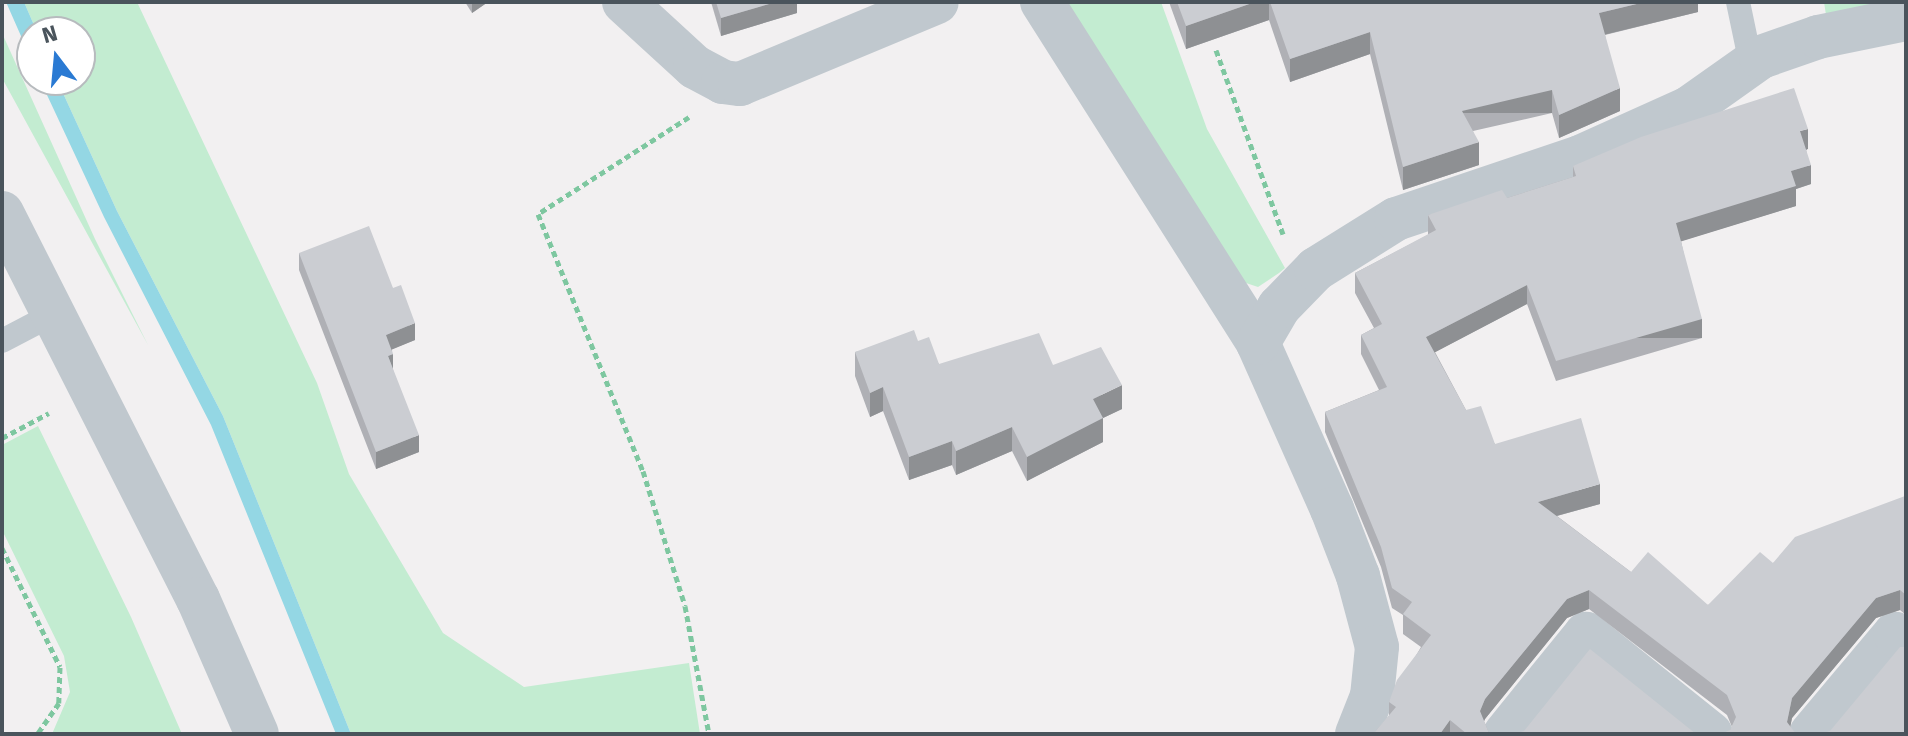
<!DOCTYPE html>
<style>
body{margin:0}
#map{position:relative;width:1908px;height:736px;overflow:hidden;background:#f2f0f1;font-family:"Fira Sans",sans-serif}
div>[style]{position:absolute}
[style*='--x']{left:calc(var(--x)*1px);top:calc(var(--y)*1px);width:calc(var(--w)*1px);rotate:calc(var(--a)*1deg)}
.green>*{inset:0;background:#c3ecd1}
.water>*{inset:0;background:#94d7e4}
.path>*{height:5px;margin-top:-2.5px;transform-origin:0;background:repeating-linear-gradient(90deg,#7ec7a0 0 6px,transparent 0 10px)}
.service>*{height:24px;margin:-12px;padding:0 12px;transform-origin:12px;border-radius:12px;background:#c0c8ce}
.minor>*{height:44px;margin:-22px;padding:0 22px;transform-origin:22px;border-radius:22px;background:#c0c8ce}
.tertiary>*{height:44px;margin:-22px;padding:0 22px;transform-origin:22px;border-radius:22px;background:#c0c8ce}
.wall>*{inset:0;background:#afb0b5}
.shaded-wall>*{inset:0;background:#8e9093;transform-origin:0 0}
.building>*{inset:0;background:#cbcdd2}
span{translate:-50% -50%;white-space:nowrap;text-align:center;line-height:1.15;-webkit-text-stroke:6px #fff;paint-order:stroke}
.frame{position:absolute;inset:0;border:4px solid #4a545c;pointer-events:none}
.north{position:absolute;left:16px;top:16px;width:80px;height:80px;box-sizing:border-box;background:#fff;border:2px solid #b7bbbe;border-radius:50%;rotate:344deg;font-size:22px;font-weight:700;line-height:32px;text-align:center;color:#4a545c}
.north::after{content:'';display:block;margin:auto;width:28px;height:36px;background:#2a7ad3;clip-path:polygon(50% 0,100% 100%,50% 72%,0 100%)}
</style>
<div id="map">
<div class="green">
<i style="clip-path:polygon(24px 2px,137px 2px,317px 383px,349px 474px,443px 633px,524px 687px,689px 663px,700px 734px,351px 734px,223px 416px,117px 211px,57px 80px,80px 80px,80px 32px,37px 32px)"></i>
<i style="clip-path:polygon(1063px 2px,1161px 2px,1207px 129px,1285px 268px,1279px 273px,1258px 287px,1240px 281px)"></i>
<i style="clip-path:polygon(1824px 2px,1886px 2px,1826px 15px)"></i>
<i style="clip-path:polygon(2px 33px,95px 239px,148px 345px,2px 78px)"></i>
<i style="clip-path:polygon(38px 426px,131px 617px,182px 734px,52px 734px,70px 692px,64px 656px,2px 530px,2px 445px)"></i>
</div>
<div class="water">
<i style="clip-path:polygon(6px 2px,24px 2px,37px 32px,32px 32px,32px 61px)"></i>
<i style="clip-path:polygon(40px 80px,57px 80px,117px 211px,223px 416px,351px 734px,336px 734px,211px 425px,104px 217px)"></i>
</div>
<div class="path">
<i style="--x:1216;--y:50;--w:196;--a:70"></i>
<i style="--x:689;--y:117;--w:179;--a:147.3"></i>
<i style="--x:538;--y:214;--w:278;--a:67.8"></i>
<i style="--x:643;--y:471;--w:141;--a:72.7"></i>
<i style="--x:685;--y:606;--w:130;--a:79.4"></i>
<i style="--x:2;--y:438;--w:53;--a:-28"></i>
<i style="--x:2;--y:548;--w:132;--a:64"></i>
<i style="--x:60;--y:667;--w:36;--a:92"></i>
<i style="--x:59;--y:703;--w:38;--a:125"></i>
</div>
<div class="service">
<i style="--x:1738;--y:2;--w:63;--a:78.2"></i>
<i style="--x:2;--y:341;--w:60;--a:-27.8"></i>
</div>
<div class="minor">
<i style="--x:624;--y:2;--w:96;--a:42.5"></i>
<i style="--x:695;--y:67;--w:32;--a:28"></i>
<i style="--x:723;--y:82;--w:17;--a:7"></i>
<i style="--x:740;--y:84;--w:213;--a:-22.6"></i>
<i style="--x:1042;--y:2;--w:404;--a:57.6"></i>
<i style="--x:1258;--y:343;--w:182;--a:66"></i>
<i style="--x:1332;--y:509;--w:72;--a:68.8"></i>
<i style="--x:1358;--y:576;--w:73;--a:75"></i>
<i style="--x:1377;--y:647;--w:49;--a:95.8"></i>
<i style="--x:1372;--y:696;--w:41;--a:111.5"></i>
<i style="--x:1258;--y:343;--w:42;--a:-59.7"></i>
<i style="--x:1279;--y:307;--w:53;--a:-45.8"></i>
<i style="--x:1316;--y:269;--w:94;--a:-32"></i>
<i style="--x:1396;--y:219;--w:194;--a:-18.6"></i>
<i style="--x:1580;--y:157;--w:120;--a:-24.2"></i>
<i style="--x:1689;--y:108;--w:88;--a:-35.3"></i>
<i style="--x:1761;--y:57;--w:60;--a:-19.3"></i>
<i style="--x:1818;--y:37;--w:90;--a:-11.6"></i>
<i style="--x:1505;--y:734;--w:129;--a:-51"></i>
<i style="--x:1586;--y:634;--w:160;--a:38.7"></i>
<i style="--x:1811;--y:734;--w:131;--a:-50"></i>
<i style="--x:1895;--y:634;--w:14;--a:39"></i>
</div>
<div class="tertiary">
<i style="--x:2;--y:213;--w:433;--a:63.1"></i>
<i style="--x:198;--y:599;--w:147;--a:66.4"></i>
</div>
<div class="wall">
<i style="clip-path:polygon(465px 2px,488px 2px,472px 13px)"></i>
<i style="clip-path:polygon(711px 2px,797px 2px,797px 13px,721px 36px)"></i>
<i style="clip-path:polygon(1169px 2px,1698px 2px,1698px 12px,1605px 35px,1620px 111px,1559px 138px,1552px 113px,1473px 131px,1479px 165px,1403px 190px,1370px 54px,1290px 82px,1269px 20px,1186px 49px)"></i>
<i style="clip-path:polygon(1806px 149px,1811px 184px,1796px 189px,1796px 206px,1681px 241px,1702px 338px,1556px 381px,1527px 304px,1435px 352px,1466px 410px,1495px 444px,1600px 504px,1557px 516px,1631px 572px,1708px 605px,1773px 563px,1906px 498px,1906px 615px,1900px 610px,1876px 618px,1792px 718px,1790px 726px,1730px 730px,1732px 727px,1727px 715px,1589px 609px,1567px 618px,1485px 719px,1484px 721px,1489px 733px,1491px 734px,1373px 734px,1389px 716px,1389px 702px,1421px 647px,1403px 634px,1403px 615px,1392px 608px,1381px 567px,1325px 432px,1325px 412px,1379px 390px,1361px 354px,1361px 335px,1374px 328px,1355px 293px,1355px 273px,1428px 235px,1428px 215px,1507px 198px,1573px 177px,1573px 166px,1808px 149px)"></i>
<i style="clip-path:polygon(299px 253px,393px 288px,415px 340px,392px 349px,393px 370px,419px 452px,376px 469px,299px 270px)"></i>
<i style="clip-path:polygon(918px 341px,939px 364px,1053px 365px,1122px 409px,1103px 418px,1103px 442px,1027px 481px,1012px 451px,956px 475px,952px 465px,909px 480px,883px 411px,870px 417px,855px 376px,855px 352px)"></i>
</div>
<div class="shaded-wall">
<i style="clip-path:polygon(472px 2px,488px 2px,472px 13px)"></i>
<i style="clip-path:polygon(776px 2px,797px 2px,797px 13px,721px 36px,721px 18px)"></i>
<i style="clip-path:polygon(1255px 2px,1269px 2px,1269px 20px,1186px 49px,1186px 26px)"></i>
<i style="clip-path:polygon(1645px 2px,1698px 2px,1698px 12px,1599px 36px,1599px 13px)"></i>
<i style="clip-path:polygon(1370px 32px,1370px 54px,1290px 82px,1290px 59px)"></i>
<i style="clip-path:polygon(1620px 88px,1620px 111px,1559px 138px,1559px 115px)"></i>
<i style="left:1552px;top:90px;width:23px;height:92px;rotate:90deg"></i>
<i style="clip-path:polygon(1808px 129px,1808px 149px,1800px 151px,1800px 131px)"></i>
<i style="clip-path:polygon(1479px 142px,1479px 165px,1403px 190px,1403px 167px)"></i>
<i style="clip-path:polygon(1811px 165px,1811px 184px,1796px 189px,1796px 206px,1676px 243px,1676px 223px,1791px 171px)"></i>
<i style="clip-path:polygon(1527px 285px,1527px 304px,1426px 357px,1426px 337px)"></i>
<i style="left:1702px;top:319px;width:19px;height:152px;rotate:90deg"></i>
<i style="clip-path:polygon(415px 323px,415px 340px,386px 352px,386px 335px)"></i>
<i style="clip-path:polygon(393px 354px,393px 370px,388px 356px)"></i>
<i style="clip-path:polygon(1122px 385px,1122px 409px,1103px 418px,1103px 442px,1027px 481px,1027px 457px,1093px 399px)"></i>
<i style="clip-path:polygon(883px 387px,883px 411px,870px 417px,870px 393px)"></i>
<i style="clip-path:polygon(1012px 427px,1012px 451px,956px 475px,956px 451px)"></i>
<i style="clip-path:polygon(419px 435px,419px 452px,376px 469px,376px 452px)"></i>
<i style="clip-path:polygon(952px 441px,952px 465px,909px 480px,909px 457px)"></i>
<i style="clip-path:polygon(1600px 484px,1600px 504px,1538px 521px,1538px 502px)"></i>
<i style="clip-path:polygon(1589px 590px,1589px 609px,1567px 618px,1485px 719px,1480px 731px,1480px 711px,1485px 699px,1567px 599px)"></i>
<i style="clip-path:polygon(1900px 590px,1900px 610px,1876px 618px,1792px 718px,1789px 734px,1787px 722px,1792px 698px,1876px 598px)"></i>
<i style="clip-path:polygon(1450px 720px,1450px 734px,1440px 734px)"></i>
</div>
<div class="building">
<i style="clip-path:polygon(716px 2px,776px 2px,721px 18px)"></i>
<i style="clip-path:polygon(1177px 2px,1255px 2px,1186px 26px)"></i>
<i style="clip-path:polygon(1270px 2px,1645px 2px,1599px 13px,1620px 88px,1559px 115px,1552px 90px,1462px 111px,1479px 142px,1403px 167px,1370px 32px,1290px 59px)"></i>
<i style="clip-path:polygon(1794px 88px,1808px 129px,1800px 131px,1811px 165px,1791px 171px,1796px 186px,1676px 223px,1702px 319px,1556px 361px,1527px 285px,1426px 337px,1466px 410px,1481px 406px,1495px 444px,1581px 418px,1600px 484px,1538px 502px,1631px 572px,1648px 552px,1708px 605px,1760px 552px,1773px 563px,1795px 537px,1905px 496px,1906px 595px,1900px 590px,1876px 598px,1792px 698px,1787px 722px,1796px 734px,1721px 734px,1730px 730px,1736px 717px,1727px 695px,1589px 590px,1567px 599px,1485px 699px,1480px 711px,1489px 733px,1491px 734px,1467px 734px,1450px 720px,1440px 734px,1373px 734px,1396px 707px,1389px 702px,1397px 680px,1431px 635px,1403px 614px,1412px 602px,1392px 588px,1381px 547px,1325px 412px,1387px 387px,1361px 335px,1382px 324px,1355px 273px,1436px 230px,1428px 215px,1502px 190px,1507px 198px,1576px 176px,1573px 166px,1641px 137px)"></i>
<i style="clip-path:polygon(369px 226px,393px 288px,401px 285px,415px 323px,386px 335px,393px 354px,388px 356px,419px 435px,376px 452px,299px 253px)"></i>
<i style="clip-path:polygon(914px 330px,918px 341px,929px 337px,939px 364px,1039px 333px,1053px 365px,1101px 347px,1122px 385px,1093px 399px,1103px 418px,1027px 457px,1012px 427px,956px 451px,952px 441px,909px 457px,883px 387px,870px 393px,855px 352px)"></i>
<i style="clip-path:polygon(1900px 647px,1906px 647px,1906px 734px,1821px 734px,1830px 731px)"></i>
<i style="clip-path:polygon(1590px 649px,1696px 734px,1515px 734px,1524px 731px)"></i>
</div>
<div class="frame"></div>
<div class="north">N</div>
</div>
